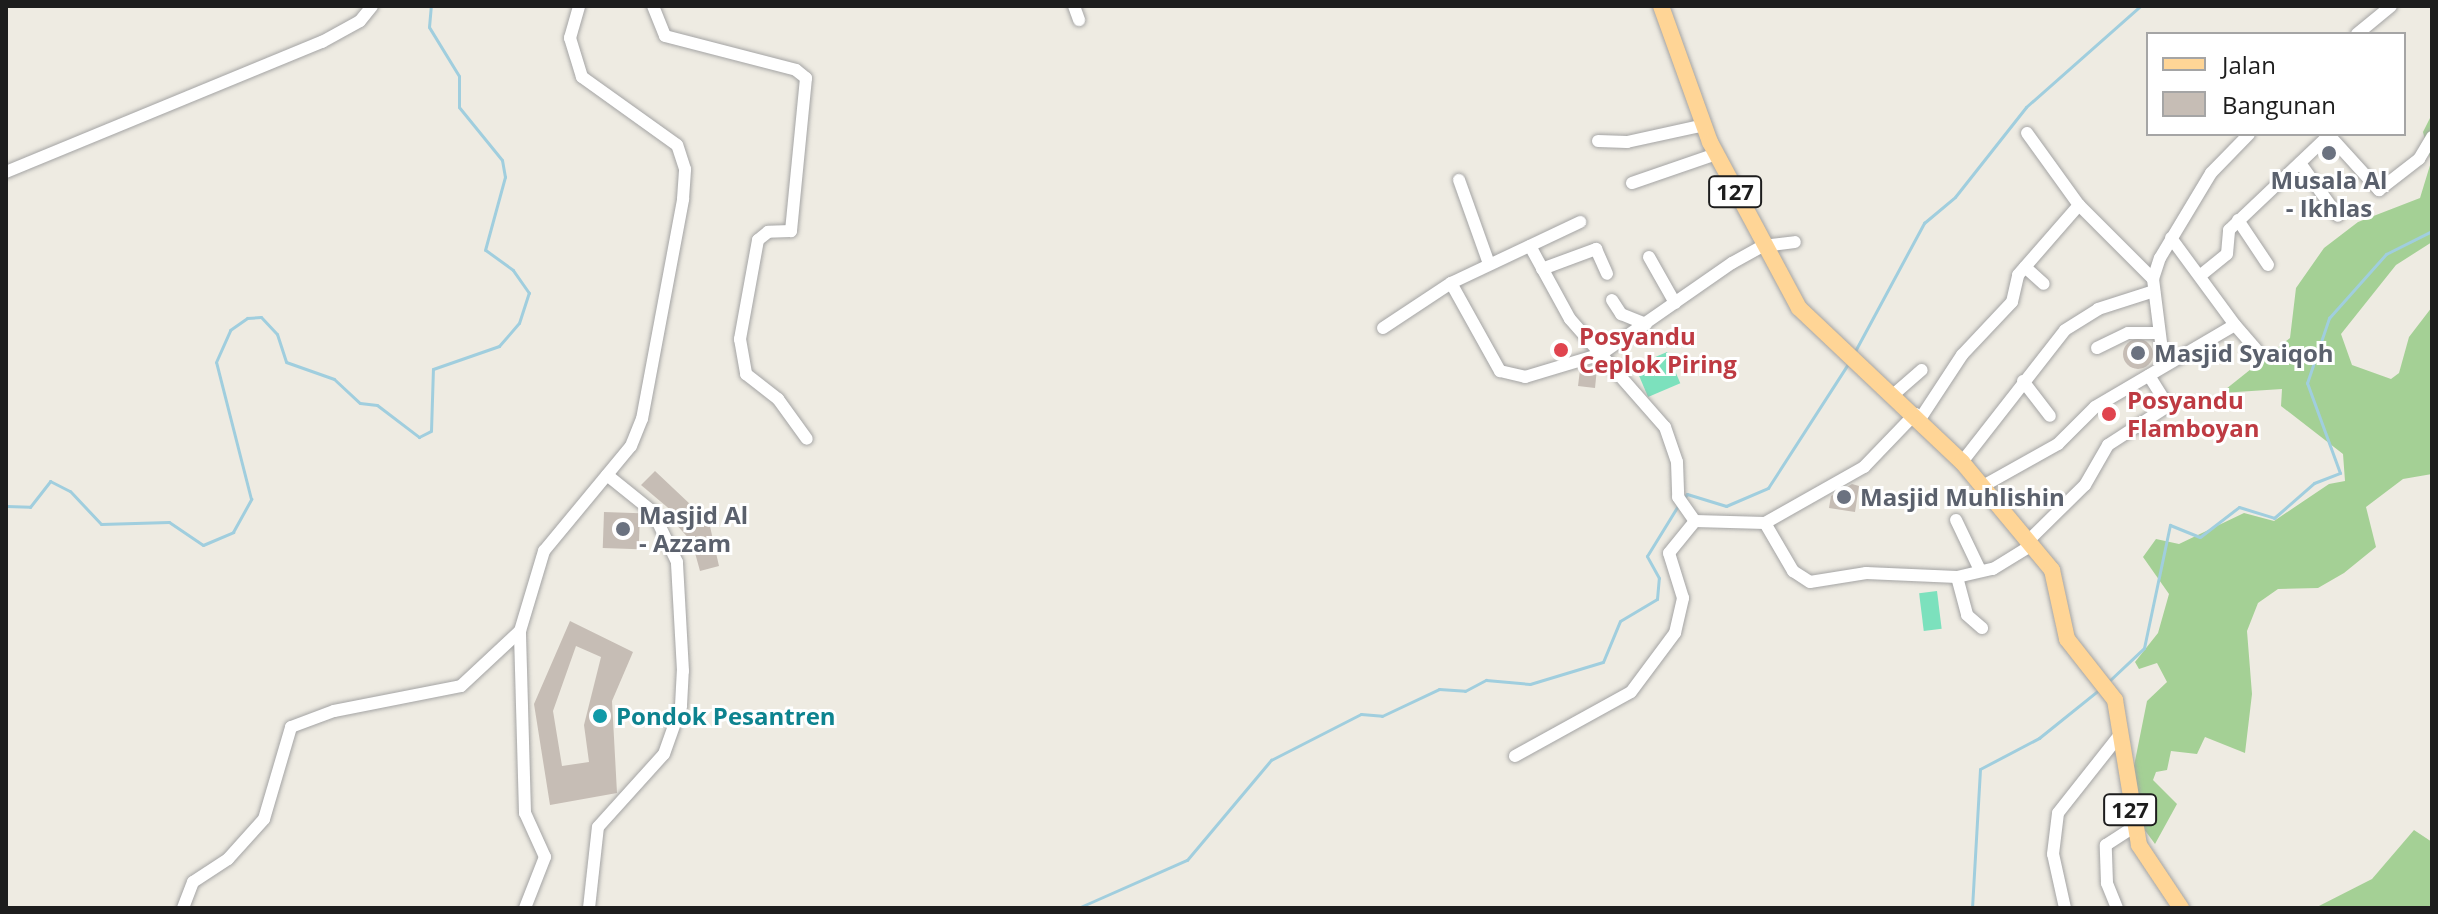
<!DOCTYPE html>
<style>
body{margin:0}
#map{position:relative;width:2438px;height:914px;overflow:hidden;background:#eeebe2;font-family:"Open Sans",sans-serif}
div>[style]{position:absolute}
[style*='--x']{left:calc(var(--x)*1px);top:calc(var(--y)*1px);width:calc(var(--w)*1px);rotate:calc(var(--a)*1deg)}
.forest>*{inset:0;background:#a4d095}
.pitch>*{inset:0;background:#7ce1bd;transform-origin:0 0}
.stream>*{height:3px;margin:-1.5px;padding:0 1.5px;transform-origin:1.5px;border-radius:1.5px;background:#a0cede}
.building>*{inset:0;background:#c6bdb5;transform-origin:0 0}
.round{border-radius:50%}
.roads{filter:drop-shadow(0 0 2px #a4a4a4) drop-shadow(0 0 2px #a4a4a4)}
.minor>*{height:12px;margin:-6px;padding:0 6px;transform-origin:6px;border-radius:6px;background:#fff}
.major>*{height:16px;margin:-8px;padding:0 8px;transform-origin:8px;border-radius:8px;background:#ffd596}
.dots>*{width:22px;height:22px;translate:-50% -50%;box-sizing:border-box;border:4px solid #fff;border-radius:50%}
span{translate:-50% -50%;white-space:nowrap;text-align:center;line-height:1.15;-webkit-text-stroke:6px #fff;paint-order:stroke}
.shield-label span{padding:2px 6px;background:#fff;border:2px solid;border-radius:6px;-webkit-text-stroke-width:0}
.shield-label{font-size:22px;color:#1d1d1d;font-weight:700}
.worship-label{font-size:24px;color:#5b616d;font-weight:700}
.left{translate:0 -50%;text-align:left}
.health-label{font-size:24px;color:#be3a42;font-weight:700}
.culture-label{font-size:24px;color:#0d838f;font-weight:700}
.frame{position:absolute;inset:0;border:8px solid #1d1d1d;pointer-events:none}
.legend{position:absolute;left:2146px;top:32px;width:260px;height:104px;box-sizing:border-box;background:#fff;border:2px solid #a5a5a5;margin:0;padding:10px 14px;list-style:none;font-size:24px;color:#1d1d1d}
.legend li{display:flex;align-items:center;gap:16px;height:40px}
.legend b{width:40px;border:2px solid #a5a5a5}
</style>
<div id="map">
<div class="forest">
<i style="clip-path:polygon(2432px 114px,2432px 242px,2396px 265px,2341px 334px,2352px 365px,2391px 379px,2399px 373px,2409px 337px,2432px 307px,2432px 474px,2403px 479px,2366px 507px,2376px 547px,2344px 573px,2318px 588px,2278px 589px,2258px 603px,2247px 631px,2252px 694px,2245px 753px,2205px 737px,2197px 754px,2171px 751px,2167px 770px,2156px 772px,2153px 780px,2177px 804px,2155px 844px,2144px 829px,2134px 766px,2147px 701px,2167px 682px,2157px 663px,2139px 669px,2135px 662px,2158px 633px,2169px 594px,2143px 557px,2156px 539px,2179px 544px,2244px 513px,2274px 521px,2329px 484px,2345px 481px,2343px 454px,2281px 406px,2282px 389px,2221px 393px,2290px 338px,2296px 288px,2324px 248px,2358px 222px,2420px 198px,2431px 162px,2423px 132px)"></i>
<i style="clip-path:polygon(2414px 830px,2432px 842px,2432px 908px,2315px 908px,2372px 879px)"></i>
</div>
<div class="pitch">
<i style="left:1667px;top:352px;width:34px;height:35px;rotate:67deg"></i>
<i style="left:1937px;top:591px;width:38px;height:18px;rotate:83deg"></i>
</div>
<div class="stream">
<i style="--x:1854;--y:353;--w:148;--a:-61.7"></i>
<i style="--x:1924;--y:223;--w:40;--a:-40"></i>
<i style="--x:1955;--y:197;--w:115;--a:-51.7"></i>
<i style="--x:2026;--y:107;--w:152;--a:-41.5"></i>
<i style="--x:1684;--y:498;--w:5;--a:-53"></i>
<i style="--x:1687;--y:494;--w:41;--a:17.1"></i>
<i style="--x:1726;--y:506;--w:46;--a:-23.2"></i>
<i style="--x:1768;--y:488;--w:148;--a:-57.2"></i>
<i style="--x:6;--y:506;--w:24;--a:2"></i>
<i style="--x:30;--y:507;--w:33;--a:-52"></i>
<i style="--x:50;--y:481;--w:22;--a:27"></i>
<i style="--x:70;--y:491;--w:45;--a:46.8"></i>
<i style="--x:101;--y:524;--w:68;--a:-1.7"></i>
<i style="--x:169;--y:522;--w:41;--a:34.1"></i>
<i style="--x:203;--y:545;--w:33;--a:-23"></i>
<i style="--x:233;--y:532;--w:38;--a:-61"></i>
<i style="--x:251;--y:499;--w:141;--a:-104.3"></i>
<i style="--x:216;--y:362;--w:35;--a:-66"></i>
<i style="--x:230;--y:330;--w:21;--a:-35"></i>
<i style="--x:247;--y:318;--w:14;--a:-4"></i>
<i style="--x:261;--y:317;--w:23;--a:47"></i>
<i style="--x:277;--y:334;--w:29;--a:72"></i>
<i style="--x:286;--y:362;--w:51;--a:19.5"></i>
<i style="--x:334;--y:379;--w:35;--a:43"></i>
<i style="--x:360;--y:403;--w:17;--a:7"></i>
<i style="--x:377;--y:405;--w:53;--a:37.3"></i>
<i style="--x:419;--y:437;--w:13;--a:-27"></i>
<i style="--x:431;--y:431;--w:62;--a:-88.2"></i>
<i style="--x:433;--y:369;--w:70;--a:-19.2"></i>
<i style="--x:499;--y:346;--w:30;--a:-49"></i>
<i style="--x:519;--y:323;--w:32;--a:-72"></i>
<i style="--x:529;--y:293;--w:28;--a:-125"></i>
<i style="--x:513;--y:270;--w:34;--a:-144"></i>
<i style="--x:485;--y:250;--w:76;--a:-74.7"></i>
<i style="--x:505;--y:177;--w:17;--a:-100"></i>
<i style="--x:502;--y:160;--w:68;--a:-129.1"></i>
<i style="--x:459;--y:107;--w:31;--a:-90"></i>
<i style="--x:459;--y:76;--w:57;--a:-121.5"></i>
<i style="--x:429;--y:27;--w:21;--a:-85"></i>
<i style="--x:2109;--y:681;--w:48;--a:-43.3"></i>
<i style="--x:2144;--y:648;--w:126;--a:-78.1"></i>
<i style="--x:2170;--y:525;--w:32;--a:22"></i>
<i style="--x:2200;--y:537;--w:49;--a:-37.6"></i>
<i style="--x:2239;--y:507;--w:37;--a:17"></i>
<i style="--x:2274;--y:518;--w:53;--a:-41.2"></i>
<i style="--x:2314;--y:483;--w:28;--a:-21"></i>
<i style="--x:2340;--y:473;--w:96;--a:-110.1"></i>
<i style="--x:2307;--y:383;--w:69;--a:-71.3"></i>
<i style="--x:2329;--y:318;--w:86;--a:-48.3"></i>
<i style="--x:2386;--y:254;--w:51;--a:-26.6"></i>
<i style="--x:1078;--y:908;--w:119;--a:-23.8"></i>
<i style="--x:1187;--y:860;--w:131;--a:-50"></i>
<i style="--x:1271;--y:760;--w:101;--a:-27.1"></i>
<i style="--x:1361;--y:714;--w:21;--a:5"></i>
<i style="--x:1382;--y:716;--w:63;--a:-25.3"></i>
<i style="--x:1439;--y:689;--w:26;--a:4"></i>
<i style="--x:1465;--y:691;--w:24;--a:-28"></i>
<i style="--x:1486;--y:680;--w:44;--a:5.2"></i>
<i style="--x:1530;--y:684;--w:76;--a:-16.8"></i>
<i style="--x:1603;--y:662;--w:44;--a:-67.5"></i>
<i style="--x:1620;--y:621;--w:43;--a:-30.7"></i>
<i style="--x:1657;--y:599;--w:21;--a:-85"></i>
<i style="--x:1659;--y:578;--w:25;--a:-119"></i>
<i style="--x:1647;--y:556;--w:61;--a:-58.4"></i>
<i style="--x:1972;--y:908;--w:139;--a:-86.7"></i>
<i style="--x:1980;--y:769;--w:67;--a:-27.7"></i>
<i style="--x:2039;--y:738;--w:78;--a:-38.8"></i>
</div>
<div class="building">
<i class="round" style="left:2123px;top:339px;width:30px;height:30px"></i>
<i style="clip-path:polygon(1597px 368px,1595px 388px,1578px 386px,1580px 370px)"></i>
<i style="clip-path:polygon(655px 471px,709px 522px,719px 566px,700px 571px,692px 542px,674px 522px,679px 517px,641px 485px)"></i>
<i style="clip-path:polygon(1852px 484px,1859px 486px,1855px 512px,1829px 508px,1831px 496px)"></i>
<i style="left:604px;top:512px;width:36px;height:36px;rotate:2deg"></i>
<i style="clip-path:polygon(evenodd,570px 621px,633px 652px,612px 701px,617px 793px,550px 805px,534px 704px,570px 621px,576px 646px,601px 657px,584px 725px,589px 762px,562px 766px,553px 711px,576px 646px)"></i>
</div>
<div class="roads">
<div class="minor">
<i style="--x:653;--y:6;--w:32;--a:68"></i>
<i style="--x:665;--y:36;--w:135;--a:14.5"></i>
<i style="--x:796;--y:70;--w:13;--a:39"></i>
<i style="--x:806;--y:78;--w:154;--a:95.6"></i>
<i style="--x:791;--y:231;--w:23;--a:178"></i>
<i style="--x:768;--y:232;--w:13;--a:141"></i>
<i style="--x:758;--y:240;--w:101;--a:100.3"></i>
<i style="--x:740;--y:339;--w:36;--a:80"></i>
<i style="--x:746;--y:374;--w:41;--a:38"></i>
<i style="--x:778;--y:399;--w:49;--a:54.1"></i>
<i style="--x:1074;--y:6;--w:15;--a:70"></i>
<i style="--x:2357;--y:34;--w:44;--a:-39.5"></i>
<i style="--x:2027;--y:133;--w:89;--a:54.2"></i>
<i style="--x:2079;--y:205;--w:105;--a:45"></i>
<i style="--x:2328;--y:134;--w:76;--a:47.7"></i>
<i style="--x:2379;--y:190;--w:51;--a:-37.8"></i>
<i style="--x:2419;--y:159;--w:26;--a:-59"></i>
<i style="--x:1598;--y:141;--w:29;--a:2"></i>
<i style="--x:1627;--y:142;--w:79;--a:-12.4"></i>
<i style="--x:2300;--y:163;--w:65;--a:54.4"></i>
<i style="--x:6;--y:172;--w:342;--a:-22.4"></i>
<i style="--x:322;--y:42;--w:43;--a:-28.9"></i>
<i style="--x:360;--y:21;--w:19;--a:-51"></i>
<i style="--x:1459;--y:180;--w:89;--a:70.3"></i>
<i style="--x:1632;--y:183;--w:89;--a:-19"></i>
<i style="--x:2238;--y:220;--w:54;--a:56.3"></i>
<i style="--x:1530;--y:246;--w:83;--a:61.3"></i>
<i style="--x:1570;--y:319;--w:144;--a:48.7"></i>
<i style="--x:1665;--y:427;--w:37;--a:71"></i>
<i style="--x:1677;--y:462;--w:35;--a:88"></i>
<i style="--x:1678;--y:497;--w:29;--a:55"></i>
<i style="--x:1695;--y:521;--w:70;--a:1.6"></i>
<i style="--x:1765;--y:523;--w:114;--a:-29.5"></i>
<i style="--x:1864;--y:467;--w:74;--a:-46.1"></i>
<i style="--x:1649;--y:257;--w:53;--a:60.5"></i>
<i style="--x:2025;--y:267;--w:25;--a:42"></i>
<i style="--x:1542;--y:269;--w:58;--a:-20.3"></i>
<i style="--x:1596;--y:249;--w:27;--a:66"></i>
<i style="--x:2201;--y:275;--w:33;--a:-39"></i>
<i style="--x:2227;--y:254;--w:24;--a:-85"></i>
<i style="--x:2229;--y:230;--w:138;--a:-43.5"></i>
<i style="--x:1451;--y:283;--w:101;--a:60.9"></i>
<i style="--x:1500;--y:371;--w:26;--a:13"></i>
<i style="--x:1525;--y:377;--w:79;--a:-16.8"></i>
<i style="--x:1601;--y:354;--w:160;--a:-34.8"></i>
<i style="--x:1732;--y:263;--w:35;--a:-29"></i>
<i style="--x:1763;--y:246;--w:32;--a:-7"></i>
<i style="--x:1612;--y:300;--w:17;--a:57"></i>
<i style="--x:1621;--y:314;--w:27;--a:22"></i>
<i style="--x:2235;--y:325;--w:32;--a:49"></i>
<i style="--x:1383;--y:328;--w:82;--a:-33.5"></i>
<i style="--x:1451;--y:283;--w:143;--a:-25.3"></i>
<i style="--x:2097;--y:348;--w:34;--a:-26"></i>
<i style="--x:2128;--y:333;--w:29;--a:0"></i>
<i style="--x:2164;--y:366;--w:88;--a:-97.2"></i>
<i style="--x:2153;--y:279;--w:22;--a:-72"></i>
<i style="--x:2160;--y:258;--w:99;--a:-59"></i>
<i style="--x:2211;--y:173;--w:54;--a:-45.7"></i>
<i style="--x:2023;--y:381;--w:44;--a:52.4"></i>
<i style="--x:1893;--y:395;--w:38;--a:-41"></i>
<i style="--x:1920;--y:419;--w:77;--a:-56.7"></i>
<i style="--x:1962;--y:355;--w:73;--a:-46.7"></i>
<i style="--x:2012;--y:302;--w:28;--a:-77"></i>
<i style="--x:2018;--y:275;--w:93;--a:-48.9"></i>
<i style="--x:1962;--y:462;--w:167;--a:-52"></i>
<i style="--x:2065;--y:330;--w:39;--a:-32"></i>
<i style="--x:2098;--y:309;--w:59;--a:-17.8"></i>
<i style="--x:1983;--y:486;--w:86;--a:-29.2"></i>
<i style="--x:2058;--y:444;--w:52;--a:-45"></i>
<i style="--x:2095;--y:407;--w:162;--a:-30.4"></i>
<i style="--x:2235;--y:325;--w:108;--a:-126.3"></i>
<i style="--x:1956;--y:520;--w:55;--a:64.4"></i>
<i style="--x:1765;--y:523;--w:56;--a:59.7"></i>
<i style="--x:1793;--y:571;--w:20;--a:33"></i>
<i style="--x:1810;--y:582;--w:57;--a:-9.1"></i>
<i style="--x:1866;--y:573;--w:91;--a:2.5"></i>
<i style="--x:1957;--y:577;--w:37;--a:-13"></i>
<i style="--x:1993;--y:569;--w:46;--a:-31.6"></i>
<i style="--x:2029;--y:540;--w:78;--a:-44.5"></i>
<i style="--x:2085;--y:485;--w:46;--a:-60.1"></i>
<i style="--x:2108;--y:445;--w:72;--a:-33"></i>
<i style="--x:2168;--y:406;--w:36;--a:-122"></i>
<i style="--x:1957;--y:577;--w:39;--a:75"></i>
<i style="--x:1967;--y:615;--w:20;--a:41"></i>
<i style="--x:1515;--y:756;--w:132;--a:-28.9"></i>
<i style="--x:1631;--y:692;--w:74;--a:-53.3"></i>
<i style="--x:1675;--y:633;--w:36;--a:-77"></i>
<i style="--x:1683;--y:598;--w:47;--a:-107.3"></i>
<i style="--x:1669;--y:553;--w:41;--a:-50.9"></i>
<i style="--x:183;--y:908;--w:28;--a:-69"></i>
<i style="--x:193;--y:882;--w:42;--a:-33.3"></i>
<i style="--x:228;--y:859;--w:54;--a:-48"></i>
<i style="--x:264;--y:819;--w:96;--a:-73.6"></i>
<i style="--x:291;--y:727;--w:46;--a:-20.4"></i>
<i style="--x:334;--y:711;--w:129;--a:-11.1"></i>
<i style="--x:461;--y:686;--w:81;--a:-43"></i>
<i style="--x:525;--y:908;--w:55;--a:-68.6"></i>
<i style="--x:545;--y:857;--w:48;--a:-114.4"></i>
<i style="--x:525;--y:813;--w:182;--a:-91.6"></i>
<i style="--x:520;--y:631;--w:84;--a:-73.3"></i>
<i style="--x:544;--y:551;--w:136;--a:-50.4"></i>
<i style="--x:631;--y:446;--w:29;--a:-68"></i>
<i style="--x:642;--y:419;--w:224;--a:-79.4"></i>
<i style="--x:683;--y:199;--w:30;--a:-86"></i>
<i style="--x:685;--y:169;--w:25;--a:-108"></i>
<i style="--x:677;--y:145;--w:117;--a:-144.4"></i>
<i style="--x:582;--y:77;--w:41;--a:-107.1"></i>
<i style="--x:570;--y:38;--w:33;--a:-74"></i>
<i style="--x:589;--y:908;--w:81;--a:-83.7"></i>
<i style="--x:598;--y:827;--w:98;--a:-47.9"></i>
<i style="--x:664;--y:754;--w:51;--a:-70.5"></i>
<i style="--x:681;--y:706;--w:35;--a:-87"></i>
<i style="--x:683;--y:671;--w:109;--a:-93.2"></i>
<i style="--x:677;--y:562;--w:55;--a:-115.6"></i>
<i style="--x:653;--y:512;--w:59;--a:-141.2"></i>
<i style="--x:2065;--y:908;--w:55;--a:-102.5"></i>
<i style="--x:2053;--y:854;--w:41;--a:-83"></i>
<i style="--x:2058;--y:813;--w:103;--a:-51.7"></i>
<i style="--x:2117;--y:908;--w:27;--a:-112"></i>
<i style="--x:2107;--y:883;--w:38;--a:-92"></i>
<i style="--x:2106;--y:845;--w:33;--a:-33"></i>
</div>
<div class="major">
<i style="--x:1661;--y:6;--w:145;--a:70.2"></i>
<i style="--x:1710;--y:142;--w:188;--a:61.8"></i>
<i style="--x:1799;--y:308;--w:224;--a:43.4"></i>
<i style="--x:1962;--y:462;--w:141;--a:50.2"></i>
<i style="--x:2052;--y:570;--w:71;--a:77.7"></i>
<i style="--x:2067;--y:639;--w:78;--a:51.8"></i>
<i style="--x:2115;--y:700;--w:147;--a:80.6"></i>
<i style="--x:2139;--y:845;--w:76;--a:56.3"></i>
</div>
</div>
<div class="dots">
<i style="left:2329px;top:153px;background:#6b7280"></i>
<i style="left:1561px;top:350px;background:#e0444e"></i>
<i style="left:2138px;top:353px;background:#6b7280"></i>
<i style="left:2109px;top:414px;background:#e0444e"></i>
<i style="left:1844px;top:497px;background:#6b7280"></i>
<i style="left:623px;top:529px;background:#6b7280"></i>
<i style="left:600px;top:716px;background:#0f9aa8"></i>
</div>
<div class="shield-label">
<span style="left:1735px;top:192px">127</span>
<span style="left:2130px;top:810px">127</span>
</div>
<div class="worship-label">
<span style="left:2329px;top:194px">Musala Al<br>- Ikhlas</span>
<span class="left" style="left:2154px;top:353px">Masjid Syaiqoh</span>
<span class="left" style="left:1860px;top:497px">Masjid Muhlishin</span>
<span class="left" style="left:639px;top:529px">Masjid Al<br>- Azzam</span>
</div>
<div class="health-label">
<span class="left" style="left:1579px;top:350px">Posyandu<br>Ceplok Piring</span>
<span class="left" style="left:2127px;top:414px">Posyandu<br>Flamboyan</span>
</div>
<div class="culture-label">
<span class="left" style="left:616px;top:716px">Pondok Pesantren</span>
</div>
<div class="frame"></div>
<ul class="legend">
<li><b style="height:10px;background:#ffd596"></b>Jalan</li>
<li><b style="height:22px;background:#c6bdb5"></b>Bangunan</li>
</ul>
</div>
